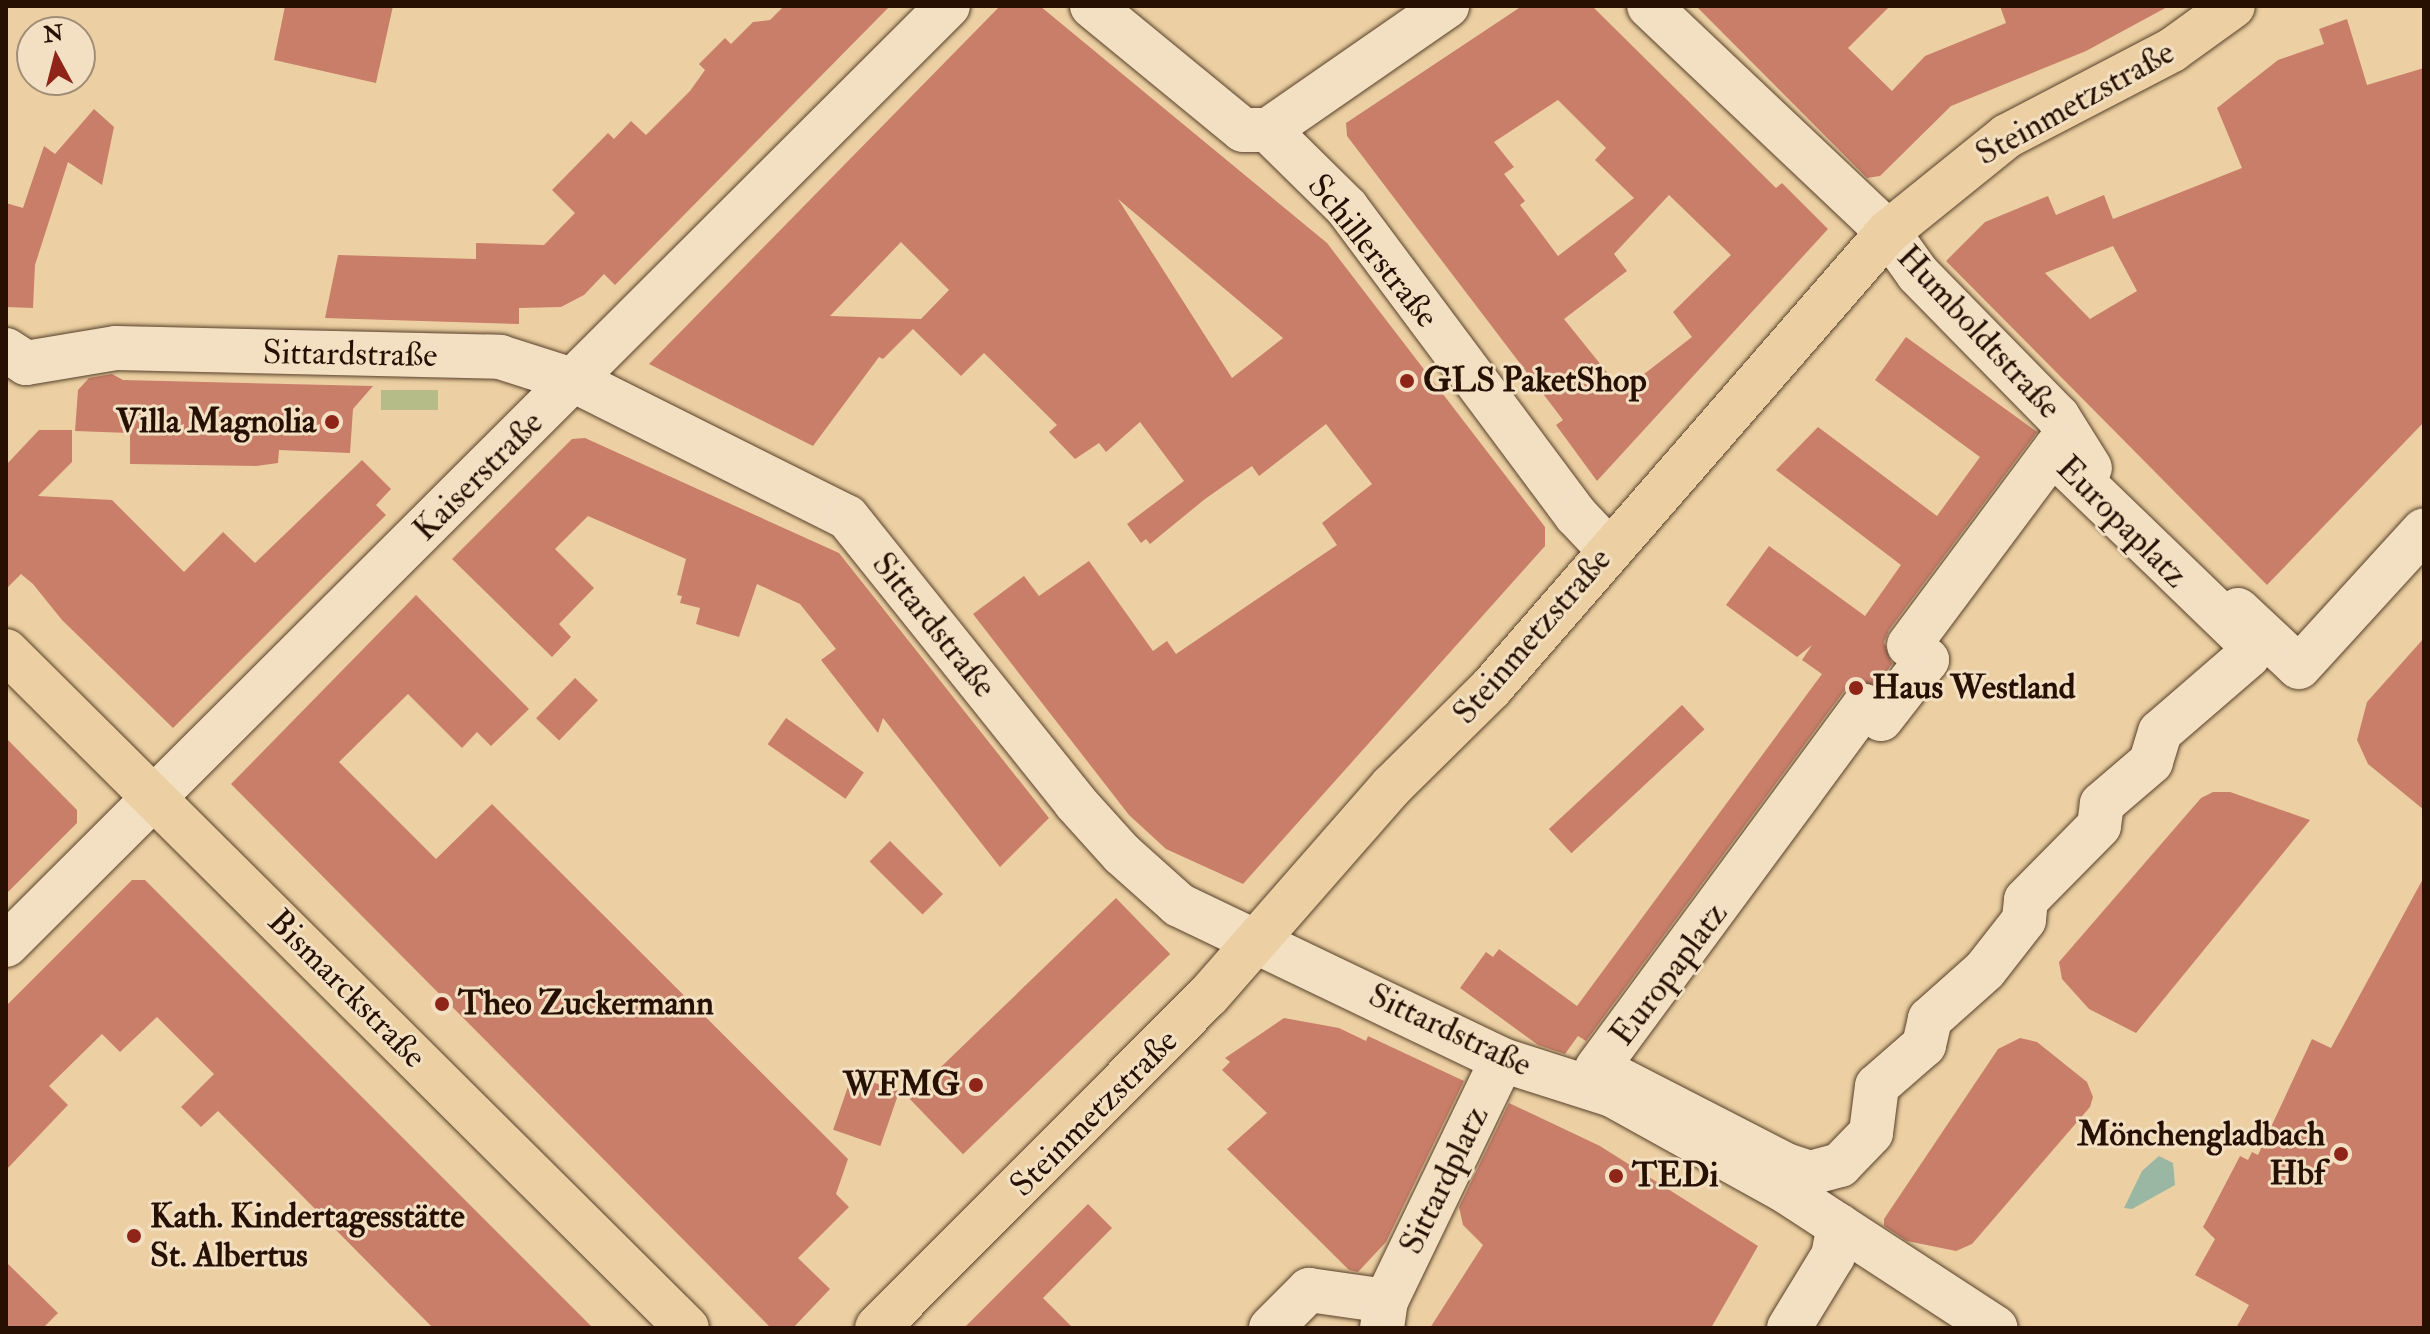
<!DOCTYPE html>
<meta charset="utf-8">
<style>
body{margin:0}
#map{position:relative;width:2430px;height:1334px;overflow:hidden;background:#ecd0a3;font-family:"IM FELL Double Pica",serif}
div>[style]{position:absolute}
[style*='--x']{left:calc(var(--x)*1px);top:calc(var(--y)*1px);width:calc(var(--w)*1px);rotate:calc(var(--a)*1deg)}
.green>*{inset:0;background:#b6bc87;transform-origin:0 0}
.water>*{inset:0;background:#99b7a2}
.building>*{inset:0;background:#c97e6a;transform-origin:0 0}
.roads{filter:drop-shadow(0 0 2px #58402a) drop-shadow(0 0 2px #58402a)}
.minor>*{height:44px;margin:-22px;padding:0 22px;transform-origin:22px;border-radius:22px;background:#f3e0c3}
.major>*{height:44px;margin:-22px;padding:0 22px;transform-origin:22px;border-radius:22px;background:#ecd0a3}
.dots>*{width:22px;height:22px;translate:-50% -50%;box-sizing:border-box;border:4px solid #f3e0c3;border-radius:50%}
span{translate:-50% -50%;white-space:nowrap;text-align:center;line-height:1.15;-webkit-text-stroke:6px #f3e0c3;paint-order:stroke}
.street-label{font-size:34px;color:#271001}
.poi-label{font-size:34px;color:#271001;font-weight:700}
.left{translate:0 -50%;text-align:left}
.right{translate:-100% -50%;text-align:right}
.frame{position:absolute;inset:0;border:8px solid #271001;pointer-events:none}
.north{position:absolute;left:16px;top:16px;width:80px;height:80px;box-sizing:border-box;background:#f3e0c3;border:2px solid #a18d75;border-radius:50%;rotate:353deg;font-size:22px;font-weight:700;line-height:32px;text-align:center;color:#271001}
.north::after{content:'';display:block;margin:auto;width:28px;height:36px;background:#8f2418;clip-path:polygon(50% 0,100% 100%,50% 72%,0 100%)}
</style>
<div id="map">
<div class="green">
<i style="left:438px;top:390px;width:20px;height:57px;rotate:90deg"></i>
</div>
<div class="water">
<i style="clip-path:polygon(2159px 1156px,2173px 1163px,2175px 1185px,2132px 1209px,2124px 1208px,2142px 1171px)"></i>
</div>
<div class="building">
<i style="clip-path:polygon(285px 6px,393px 6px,376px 83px,274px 60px)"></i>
<i style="clip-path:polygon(784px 6px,890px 6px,615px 285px,604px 274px,584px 295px,561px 307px,519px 308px,519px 324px,325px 318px,338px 255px,476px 259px,476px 243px,544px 245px,575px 213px,552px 190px,608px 133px,614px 139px,631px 121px,646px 135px,690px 91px,705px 70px,699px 64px,725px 38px,731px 44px,753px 22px,770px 20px)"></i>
<i style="clip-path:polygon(evenodd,1000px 6px,1040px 6px,1327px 243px,1545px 527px,1545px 546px,1243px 884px,1166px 849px,1129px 815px,973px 614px,1024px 576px,1039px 596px,1089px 561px,1153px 651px,1167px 641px,1176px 654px,1337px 545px,1322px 523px,1372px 484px,1326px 424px,1259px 476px,1252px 466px,1205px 499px,1150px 544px,1146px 539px,1141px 543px,1127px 524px,1184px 481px,1140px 422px,1106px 452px,1099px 443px,1075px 459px,1049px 432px,1057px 425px,984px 353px,961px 376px,913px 329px,883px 359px,879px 357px,813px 446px,649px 364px,1000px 6px,1118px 199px,1283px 338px,1232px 378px,1118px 199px,1000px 6px,901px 242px,949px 290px,921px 319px,830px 316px,901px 242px)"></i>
<i style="clip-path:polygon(evenodd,1522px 6px,1592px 6px,1776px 188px,1782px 183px,1828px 229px,1597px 481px,1556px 425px,1563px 420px,1347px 136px,1346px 123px,1522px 6px,1558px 100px,1606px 148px,1595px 160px,1634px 198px,1558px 256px,1520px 205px,1525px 201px,1504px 174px,1514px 167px,1494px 142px,1558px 100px,1522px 6px,1669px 195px,1731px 255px,1673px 312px,1692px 337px,1622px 391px,1564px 319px,1627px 271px,1614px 254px,1669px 195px)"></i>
<i style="clip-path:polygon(1696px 6px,1890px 6px,1848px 48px,1892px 91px,1925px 56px,2006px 23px,2000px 6px,2169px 6px,2086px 51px,1951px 106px,1880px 176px,1867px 178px)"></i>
<i style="clip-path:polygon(evenodd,2347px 19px,2367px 85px,2424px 68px,2424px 422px,2267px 585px,1946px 261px,1985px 222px,2048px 196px,2056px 215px,2104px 195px,2113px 219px,2242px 168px,2217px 108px,2278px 60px,2324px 44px,2319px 29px,2347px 19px,2113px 246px,2137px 291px,2090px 319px,2045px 273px,2113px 246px)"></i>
<i style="clip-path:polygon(94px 109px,114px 127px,102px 185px,68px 162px,35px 265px,33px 308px,6px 307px,6px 203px,23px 208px,44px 146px,55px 154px)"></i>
<i style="clip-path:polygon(1906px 337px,2037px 432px,1889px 630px,1884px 642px,1892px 664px,1876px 685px,1855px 683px,1844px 691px,1586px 1041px,1578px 1036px,1565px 1054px,1538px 1045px,1460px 988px,1486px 952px,1493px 957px,1499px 949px,1577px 1006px,1822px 674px,1802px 660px,1812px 645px,1797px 657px,1726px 605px,1769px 546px,1865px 616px,1901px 565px,1776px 470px,1818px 427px,1937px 516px,1980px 457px,1875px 380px)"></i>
<i style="clip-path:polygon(112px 374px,123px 380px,373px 386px,353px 409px,350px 453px,279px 450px,278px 463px,256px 466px,130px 464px,130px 433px,75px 431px,78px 390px,89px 378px)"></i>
<i style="clip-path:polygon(39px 430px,72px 430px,72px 462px,38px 496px,112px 500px,184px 572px,223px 532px,255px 563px,362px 460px,391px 489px,376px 505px,386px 515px,173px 728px,62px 620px,33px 584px,21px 574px,6px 589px,6px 465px)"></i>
<i style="clip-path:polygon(585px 438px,839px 553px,1049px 818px,1000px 867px,883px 718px,878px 733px,821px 660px,836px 649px,800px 604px,757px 584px,739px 637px,696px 624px,700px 608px,680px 603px,682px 596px,677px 595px,686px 559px,588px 516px,555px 549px,594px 588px,559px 624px,571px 637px,552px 657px,452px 559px,572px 439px)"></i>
<i style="clip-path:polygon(416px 595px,529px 709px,491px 746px,477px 732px,462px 748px,408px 694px,339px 762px,436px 859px,492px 804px,848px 1159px,836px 1194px,849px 1207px,798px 1258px,830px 1289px,793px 1328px,771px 1328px,231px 784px)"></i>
<i style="clip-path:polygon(2424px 638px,2424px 810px,2368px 764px,2357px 740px,2367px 702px)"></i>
<i style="left:575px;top:678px;width:32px;height:56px;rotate:44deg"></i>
<i style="left:1682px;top:705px;width:33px;height:182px;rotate:47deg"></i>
<i style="left:786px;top:718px;width:95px;height:32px;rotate:35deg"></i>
<i style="clip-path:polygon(6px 738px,77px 810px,77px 823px,6px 894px)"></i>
<i style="clip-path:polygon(2213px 792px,2230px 792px,2310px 820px,2136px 1033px,2089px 1009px,2062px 979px,2059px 962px,2201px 798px)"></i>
<i style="left:890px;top:841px;width:75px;height:29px;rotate:45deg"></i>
<i style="clip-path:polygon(2424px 877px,2424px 1328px,2236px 1328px,2249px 1305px,2195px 1275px,2215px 1239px,2203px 1227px,2240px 1156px,2248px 1160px,2252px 1152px,2258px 1155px,2312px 1039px,2331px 1048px)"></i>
<i style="clip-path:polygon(132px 880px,145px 880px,593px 1328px,433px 1328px,218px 1111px,201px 1127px,181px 1107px,214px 1074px,157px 1017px,120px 1052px,102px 1034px,49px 1086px,68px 1105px,6px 1170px,6px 1006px)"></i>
<i style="left:1116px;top:898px;width:78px;height:288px;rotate:46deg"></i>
<i style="clip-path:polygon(1284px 1018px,1339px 1028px,1366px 1041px,1368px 1036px,1464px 1081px,1386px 1242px,1358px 1272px,1349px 1270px,1227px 1149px,1267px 1113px,1222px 1070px,1230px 1062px,1225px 1058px)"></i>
<i style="clip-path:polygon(2020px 1038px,2037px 1042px,2087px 1082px,2093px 1097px,2090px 1107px,1972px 1244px,1956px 1251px,1907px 1241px,1884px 1226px,1884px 1219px,1998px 1049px)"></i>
<i style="left:852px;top:1075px;width:50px;height:58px;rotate:19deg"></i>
<i style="clip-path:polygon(1509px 1103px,1600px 1146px,1758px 1246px,1711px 1328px,1430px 1328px,1483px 1245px,1463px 1225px,1459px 1207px)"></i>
<i style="clip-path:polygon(1088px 1204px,1112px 1228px,1043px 1298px,1073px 1328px,964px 1328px)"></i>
<i style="clip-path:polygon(6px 1262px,58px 1313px,43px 1328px,6px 1328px)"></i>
</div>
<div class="roads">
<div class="minor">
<i style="--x:1092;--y:6;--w:195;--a:39.4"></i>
<i style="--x:1243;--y:130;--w:25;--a:0"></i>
<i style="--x:1268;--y:130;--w:111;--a:44.6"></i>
<i style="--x:1347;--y:208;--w:383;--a:53.3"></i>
<i style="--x:1576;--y:515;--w:47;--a:46.7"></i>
<i style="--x:1649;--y:6;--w:329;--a:43.4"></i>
<i style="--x:1888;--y:232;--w:52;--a:54.5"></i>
<i style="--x:1918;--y:274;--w:200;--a:45.6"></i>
<i style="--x:2058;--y:417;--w:60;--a:57.9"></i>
<i style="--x:1268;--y:130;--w:218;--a:-34.7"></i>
<i style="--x:6;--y:350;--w:24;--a:33"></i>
<i style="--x:26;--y:363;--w:91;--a:-9.5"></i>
<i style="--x:116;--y:348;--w:384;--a:1.3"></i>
<i style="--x:500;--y:357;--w:79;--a:17.7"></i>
<i style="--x:575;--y:381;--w:304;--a:26.6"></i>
<i style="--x:847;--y:517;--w:365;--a:51.3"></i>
<i style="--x:1075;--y:802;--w:70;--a:47.9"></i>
<i style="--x:1122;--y:854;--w:76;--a:41.8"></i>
<i style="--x:1179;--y:905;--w:358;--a:25.6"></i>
<i style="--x:1502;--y:1060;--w:115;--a:17.7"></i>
<i style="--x:1612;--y:1095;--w:200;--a:29"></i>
<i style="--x:1787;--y:1192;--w:249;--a:33.1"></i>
<i style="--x:2056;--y:448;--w:25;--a:58"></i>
<i style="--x:2069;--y:469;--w:246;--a:44"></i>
<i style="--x:2246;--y:640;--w:16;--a:83"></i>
<i style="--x:2248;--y:656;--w:116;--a:139.2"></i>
<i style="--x:2160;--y:732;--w:31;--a:107"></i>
<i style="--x:2151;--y:762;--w:65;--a:139.4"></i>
<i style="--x:2102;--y:804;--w:22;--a:98"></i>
<i style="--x:2099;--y:826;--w:104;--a:134.6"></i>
<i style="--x:2026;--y:900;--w:20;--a:96"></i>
<i style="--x:2024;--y:920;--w:63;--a:128"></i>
<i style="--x:1985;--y:970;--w:74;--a:138.3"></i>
<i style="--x:1930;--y:1019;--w:27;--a:103"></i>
<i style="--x:1924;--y:1045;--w:62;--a:138.9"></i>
<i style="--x:1877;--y:1086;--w:47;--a:97.3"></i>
<i style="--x:1871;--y:1133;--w:45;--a:134.1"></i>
<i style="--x:1840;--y:1165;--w:31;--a:165"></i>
<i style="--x:1810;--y:1173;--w:25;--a:-162"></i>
<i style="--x:1786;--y:1165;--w:212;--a:-152.8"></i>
<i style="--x:1597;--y:1068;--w:450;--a:-53.6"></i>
<i style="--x:1864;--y:706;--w:21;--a:37"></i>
<i style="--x:1881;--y:719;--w:75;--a:-52.1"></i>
<i style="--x:1927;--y:660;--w:23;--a:-140"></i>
<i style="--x:1909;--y:645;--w:246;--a:-53.3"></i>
<i style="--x:2238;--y:610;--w:83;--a:43.1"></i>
<i style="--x:2299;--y:667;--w:185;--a:-47.6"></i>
<i style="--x:6;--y:945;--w:1330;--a:-44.91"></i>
<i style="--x:1271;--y:1328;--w:54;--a:-45"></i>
<i style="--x:1309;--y:1290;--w:78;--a:8.1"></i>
<i style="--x:1382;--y:1328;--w:27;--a:-82"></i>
<i style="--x:1386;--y:1301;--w:267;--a:-64.3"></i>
<i style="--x:1789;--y:1328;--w:84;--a:-58.6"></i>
<i style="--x:1833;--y:1256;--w:31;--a:-79"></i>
</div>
<div class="major">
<i style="--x:6;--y:651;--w:960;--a:44.83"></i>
<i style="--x:877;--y:1328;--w:469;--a:-45.1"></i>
<i style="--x:1208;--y:996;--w:279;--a:-48.8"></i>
<i style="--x:1392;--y:786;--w:139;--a:-44.7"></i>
<i style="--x:1491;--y:688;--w:605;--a:-48.96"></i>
<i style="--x:1888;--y:232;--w:153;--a:-38.9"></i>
<i style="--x:2007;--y:136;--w:186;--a:-27.5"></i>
<i style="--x:2172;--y:50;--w:75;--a:-35.8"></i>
</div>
</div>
<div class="dots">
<i style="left:1407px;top:381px;background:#8f2418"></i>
<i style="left:332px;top:422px;background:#8f2418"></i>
<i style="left:1856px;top:688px;background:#8f2418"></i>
<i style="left:442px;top:1004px;background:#8f2418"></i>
<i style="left:976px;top:1085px;background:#8f2418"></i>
<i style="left:2341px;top:1154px;background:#8f2418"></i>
<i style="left:1616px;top:1176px;background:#8f2418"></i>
<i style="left:134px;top:1236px;background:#8f2418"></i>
</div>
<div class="street-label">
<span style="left:2075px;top:103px;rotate:-29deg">Steinmetzstraße</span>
<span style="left:1373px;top:251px;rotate:51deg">Schillerstraße</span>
<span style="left:1979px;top:332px;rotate:47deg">Humboldtstraße</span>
<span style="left:350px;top:354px;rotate:1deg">Sittardstraße</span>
<span style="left:478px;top:476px;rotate:-45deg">Kaiserstraße</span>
<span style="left:2122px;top:522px;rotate:45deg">Europaplatz</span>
<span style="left:934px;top:625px;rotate:51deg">Sittardstraße</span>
<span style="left:1532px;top:636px;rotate:-49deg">Steinmetzstraße</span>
<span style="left:1669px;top:974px;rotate:-53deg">Europaplatz</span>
<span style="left:347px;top:989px;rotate:45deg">Bismarckstraße</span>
<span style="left:1450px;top:1030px;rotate:25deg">Sittardstraße</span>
<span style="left:1094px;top:1113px;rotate:-45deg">Steinmetzstraße</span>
<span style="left:1444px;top:1180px;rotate:-64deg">Sittardplatz</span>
</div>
<div class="poi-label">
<span class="left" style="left:1423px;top:381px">GLS PaketShop</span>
<span class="right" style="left:316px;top:422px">Villa Magnolia</span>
<span class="left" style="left:1872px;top:688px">Haus Westland</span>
<span class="left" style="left:458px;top:1004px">Theo Zuckermann</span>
<span class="right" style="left:960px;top:1085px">WFMG</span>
<span class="right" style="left:2325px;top:1154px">Mönchengladbach<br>Hbf</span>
<span class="left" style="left:1632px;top:1176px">TEDi</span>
<span class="left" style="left:150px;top:1236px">Kath. Kindertagesstätte<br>St. Albertus</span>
</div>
<div class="frame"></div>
<div class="north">N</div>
</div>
